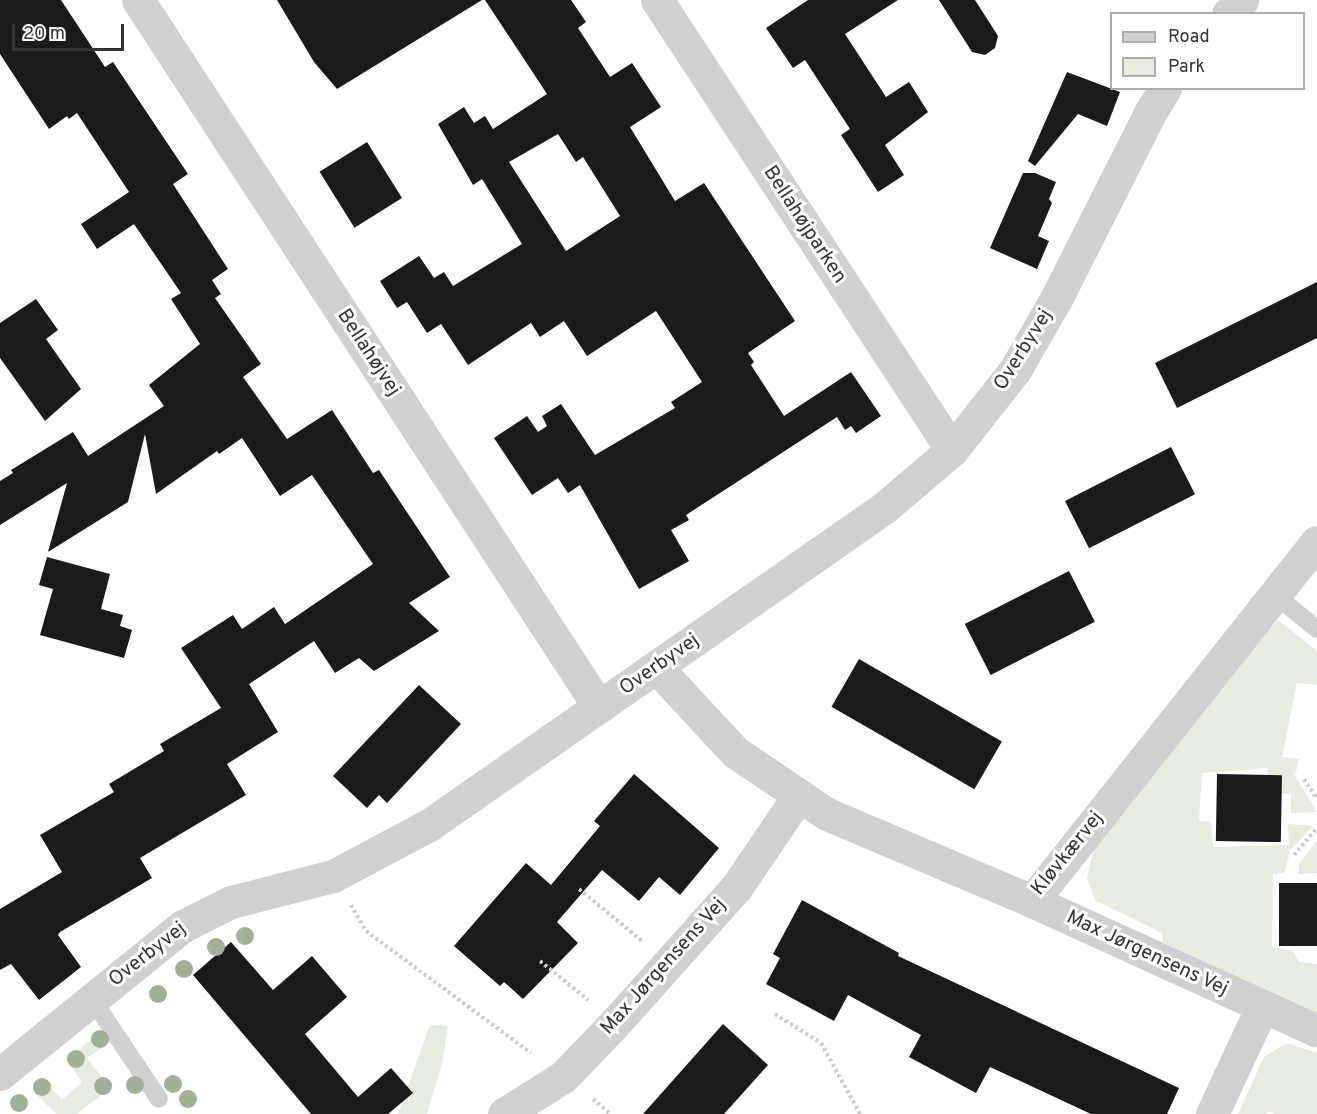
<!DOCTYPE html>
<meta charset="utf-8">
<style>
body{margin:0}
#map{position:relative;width:1317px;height:1114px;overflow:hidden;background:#fff;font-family:Overpass,sans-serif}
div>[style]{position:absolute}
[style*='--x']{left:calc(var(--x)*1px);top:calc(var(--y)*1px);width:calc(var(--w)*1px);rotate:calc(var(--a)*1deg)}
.green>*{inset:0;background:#e6ecdf}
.building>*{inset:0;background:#1a1a1a;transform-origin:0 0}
.path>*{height:4px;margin-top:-2px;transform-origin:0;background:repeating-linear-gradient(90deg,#cdcdcd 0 3px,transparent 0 6px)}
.lane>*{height:18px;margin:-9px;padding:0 9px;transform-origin:9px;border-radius:9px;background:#d0d0d0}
.street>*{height:33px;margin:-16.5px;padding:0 16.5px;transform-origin:16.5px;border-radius:16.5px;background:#d0d0d0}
.trees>*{width:18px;height:18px;margin:-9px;border-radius:50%;background:#a2b095}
span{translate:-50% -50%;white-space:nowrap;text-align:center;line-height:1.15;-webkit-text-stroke:6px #fff;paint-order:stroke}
.street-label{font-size:20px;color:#333}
.legend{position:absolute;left:1110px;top:12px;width:195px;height:78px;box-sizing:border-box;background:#fff;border:2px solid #adadad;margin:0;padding:8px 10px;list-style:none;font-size:18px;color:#333}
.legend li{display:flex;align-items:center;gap:12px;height:30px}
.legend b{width:30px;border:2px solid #adadad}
.scale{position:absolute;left:12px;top:24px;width:112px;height:27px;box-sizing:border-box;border:3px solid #333;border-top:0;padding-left:8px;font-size:18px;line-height:21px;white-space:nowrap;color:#333;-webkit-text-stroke:4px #fff;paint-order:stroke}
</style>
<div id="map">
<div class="green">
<i style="clip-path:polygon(1278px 620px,1317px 651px,1317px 685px,1297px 683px,1282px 757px,1299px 759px,1295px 776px,1317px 812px,1291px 813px,1291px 794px,1271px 792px,1267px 768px,1202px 773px,1199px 821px,1211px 822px,1213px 847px,1289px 845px,1288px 824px,1313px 826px,1291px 849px,1284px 873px,1273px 874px,1272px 947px,1293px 951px,1299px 962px,1317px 964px,1317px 1017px,1163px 942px,1162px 933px,1095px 900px,1087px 878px,1094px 849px,1164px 750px)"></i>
<i style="clip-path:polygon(1317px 841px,1317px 873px,1299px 874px,1299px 864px)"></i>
<i style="clip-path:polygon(430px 1025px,448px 1026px,442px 1064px,427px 1114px,398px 1114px)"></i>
<i style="clip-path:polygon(101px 1031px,111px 1042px,87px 1058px,110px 1088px,77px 1114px,56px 1114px,32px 1090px,44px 1079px,62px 1100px,82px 1082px,67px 1060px)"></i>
<i style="clip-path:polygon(1287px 1043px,1317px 1053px,1317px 1114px,1274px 1114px,1268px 1111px,1266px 1114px,1238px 1114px,1264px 1057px)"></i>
</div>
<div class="building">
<i style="clip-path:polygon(0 0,61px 0,105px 67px,113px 62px,188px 174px,173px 184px,228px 269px,212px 280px,221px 294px,215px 298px,261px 364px,243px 377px,287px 439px,332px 410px,373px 473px,379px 470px,450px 577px,409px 603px,439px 631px,374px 671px,359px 658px,335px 673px,314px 641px,249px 684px,278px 732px,227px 764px,246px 795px,140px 858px,152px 878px,60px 932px,58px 935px,81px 967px,39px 1000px,11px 964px,0 970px,0 909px,62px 872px,40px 835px,114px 792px,109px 784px,164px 751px,160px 744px,221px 708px,181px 648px,233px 615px,242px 629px,274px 607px,285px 624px,373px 564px,312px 475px,280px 496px,242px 438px,219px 454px,217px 451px,156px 494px,145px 434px,128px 502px,48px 552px,67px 483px,0 525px,0 481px,13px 473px,11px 470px,73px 432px,88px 456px,164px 406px,149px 385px,200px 344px,171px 299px,181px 293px,134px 224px,97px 249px,81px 224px,129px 192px,77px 113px,69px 119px,67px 116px,49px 129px,0 54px)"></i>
<i style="clip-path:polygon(277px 0,482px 0,337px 89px,314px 62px)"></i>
<i style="clip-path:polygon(evenodd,485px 0,571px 0,586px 22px,578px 28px,610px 77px,632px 63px,661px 107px,630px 127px,675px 201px,704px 183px,795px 321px,748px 353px,754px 362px,751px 365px,784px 416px,851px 372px,881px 416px,856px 433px,851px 426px,845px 430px,837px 417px,686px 515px,689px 520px,671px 530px,689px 561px,639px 589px,580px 485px,568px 493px,558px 478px,532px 495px,494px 438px,527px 416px,538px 432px,547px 426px,542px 416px,561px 404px,595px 455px,675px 408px,671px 402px,702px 382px,656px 311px,587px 356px,564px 321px,540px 337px,531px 323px,468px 365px,441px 324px,427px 333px,407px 302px,397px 308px,380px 281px,419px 256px,434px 278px,444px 272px,453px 286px,522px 244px,482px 179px,473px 185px,438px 124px,464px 107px,474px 123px,485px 116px,493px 129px,547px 94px,485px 0,558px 134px,576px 162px,583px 157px,620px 216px,566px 251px,509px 162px,558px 134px)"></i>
<i style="clip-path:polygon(808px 0,898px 0,845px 34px,886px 97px,909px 82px,928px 112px,885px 145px,904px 175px,878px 192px,841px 135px,850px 129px,805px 60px,793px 68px,766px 28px)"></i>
<i style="clip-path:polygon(939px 0,975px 0,998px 36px,995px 48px,985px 55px,972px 52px)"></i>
<i style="clip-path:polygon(1067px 72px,1120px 92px,1107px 126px,1078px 114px,1035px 166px,1028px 161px)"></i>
<i style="left:367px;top:142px;width:66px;height:56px;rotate:58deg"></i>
<i style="clip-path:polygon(1023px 173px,1035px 173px,1056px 182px,1049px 199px,1052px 203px,1038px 236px,1049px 241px,1037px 269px,990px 248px)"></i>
<i style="clip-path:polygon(1317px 282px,1317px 338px,1177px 408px,1155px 363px)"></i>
<i style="clip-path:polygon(36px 299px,58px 330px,46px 339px,81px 389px,45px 421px,0 358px,0 323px)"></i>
<i style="left:1171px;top:447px;width:53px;height:119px;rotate:63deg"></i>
<i style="clip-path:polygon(47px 557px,110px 574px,101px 609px,123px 615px,120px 626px,132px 630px,124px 658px,40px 635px,53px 589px,39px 585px)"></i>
<i style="left:1069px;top:571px;width:57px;height:117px;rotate:63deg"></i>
<i style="left:859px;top:659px;width:165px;height:55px;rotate:30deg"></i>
<i style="clip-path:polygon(419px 685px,461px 724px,387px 803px,379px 795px,367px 808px,333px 776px)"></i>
<i style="clip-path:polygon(634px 774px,719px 848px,680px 895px,659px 877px,639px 901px,602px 870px,557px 922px,578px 943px,523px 999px,504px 982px,500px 986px,454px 946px,526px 863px,551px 885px,600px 826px,594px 821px)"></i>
<i style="left:1217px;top:774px;width:65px;height:67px;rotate:1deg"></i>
<i style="left:1279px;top:883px;width:38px;height:63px"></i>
<i style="clip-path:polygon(802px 900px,899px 953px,898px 956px,1179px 1088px,1167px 1114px,1091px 1114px,990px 1067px,976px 1093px,909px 1057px,921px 1035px,848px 995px,834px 1021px,766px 984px,780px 958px,773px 954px)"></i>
<i style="clip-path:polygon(231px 942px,273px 990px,312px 956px,347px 997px,305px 1034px,358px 1097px,391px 1068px,413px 1093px,388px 1114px,311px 1114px,193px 975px)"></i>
<i style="clip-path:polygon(723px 1024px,768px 1065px,724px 1114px,643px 1114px)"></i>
</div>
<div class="path">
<i style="--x:1304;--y:779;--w:24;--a:57"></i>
<i style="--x:1294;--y:855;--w:35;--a:-50"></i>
<i style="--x:579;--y:889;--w:82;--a:39.5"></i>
<i style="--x:351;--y:905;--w:30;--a:60"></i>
<i style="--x:366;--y:931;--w:205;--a:36.5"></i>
<i style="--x:540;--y:961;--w:62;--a:39.1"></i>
<i style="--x:775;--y:1014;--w:54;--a:32.2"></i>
<i style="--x:821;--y:1043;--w:81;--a:61.2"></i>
<i style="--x:593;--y:1099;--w:23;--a:41"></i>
</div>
<div class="lane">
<i style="--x:1275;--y:595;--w:54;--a:39"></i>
<i style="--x:92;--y:999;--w:120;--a:56.2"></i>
</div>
<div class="street">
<i style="--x:138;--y:0;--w:844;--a:56.89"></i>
<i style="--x:657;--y:0;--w:538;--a:56.75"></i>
<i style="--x:1228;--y:14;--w:20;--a:-45"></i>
<i style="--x:657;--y:668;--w:115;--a:47.1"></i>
<i style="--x:735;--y:752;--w:111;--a:34"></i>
<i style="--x:827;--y:814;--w:223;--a:23"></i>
<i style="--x:1032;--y:901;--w:458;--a:-51.6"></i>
<i style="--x:1032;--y:901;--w:313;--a:24.5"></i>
<i style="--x:0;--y:1074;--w:235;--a:-39"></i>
<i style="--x:183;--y:926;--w:54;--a:-26.6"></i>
<i style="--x:231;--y:902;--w:105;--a:-14.3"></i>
<i style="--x:333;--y:876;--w:109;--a:-28"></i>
<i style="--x:429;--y:825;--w:555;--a:-34.87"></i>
<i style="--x:884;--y:508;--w:89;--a:-40.5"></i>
<i style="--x:952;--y:450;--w:102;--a:-51.8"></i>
<i style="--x:1015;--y:370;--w:82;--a:-60"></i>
<i style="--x:1056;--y:299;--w:208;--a:-63.2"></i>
<i style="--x:1150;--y:113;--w:29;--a:-59"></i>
<i style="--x:504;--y:1114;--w:70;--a:-32.1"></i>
<i style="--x:563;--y:1077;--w:76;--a:-46.1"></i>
<i style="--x:616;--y:1022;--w:180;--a:-48.2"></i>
<i style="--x:736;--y:888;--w:112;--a:-55.9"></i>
<i style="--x:1212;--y:1114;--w:118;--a:-65"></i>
</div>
<div class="trees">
<i style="left:245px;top:936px"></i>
<i style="left:216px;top:947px"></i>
<i style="left:184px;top:969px"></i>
<i style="left:158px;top:994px"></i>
<i style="left:100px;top:1039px"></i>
<i style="left:76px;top:1059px"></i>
<i style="left:173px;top:1084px"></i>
<i style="left:135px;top:1085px"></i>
<i style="left:103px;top:1086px"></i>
<i style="left:42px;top:1087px"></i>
<i style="left:188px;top:1099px"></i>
<i style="left:19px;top:1103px"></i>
</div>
<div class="street-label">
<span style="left:804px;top:225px;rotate:57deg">Bellahøjparken</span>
<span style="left:1024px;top:350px;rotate:-58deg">Overbyvej</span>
<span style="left:368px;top:353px;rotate:57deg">Bellahøjvej</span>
<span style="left:660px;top:665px;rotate:-35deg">Overbyvej</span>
<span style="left:1068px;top:854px;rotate:-51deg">Kløvkærvej</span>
<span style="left:1147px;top:954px;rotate:25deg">Max Jørgensens Vej</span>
<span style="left:148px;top:955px;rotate:-38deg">Overbyvej</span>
<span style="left:664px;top:967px;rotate:-48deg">Max Jørgensens Vej</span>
</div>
<ul class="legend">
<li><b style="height:8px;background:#d0d0d0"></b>Road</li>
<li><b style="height:16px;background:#e6ecdf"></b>Park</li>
</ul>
<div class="scale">20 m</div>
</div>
